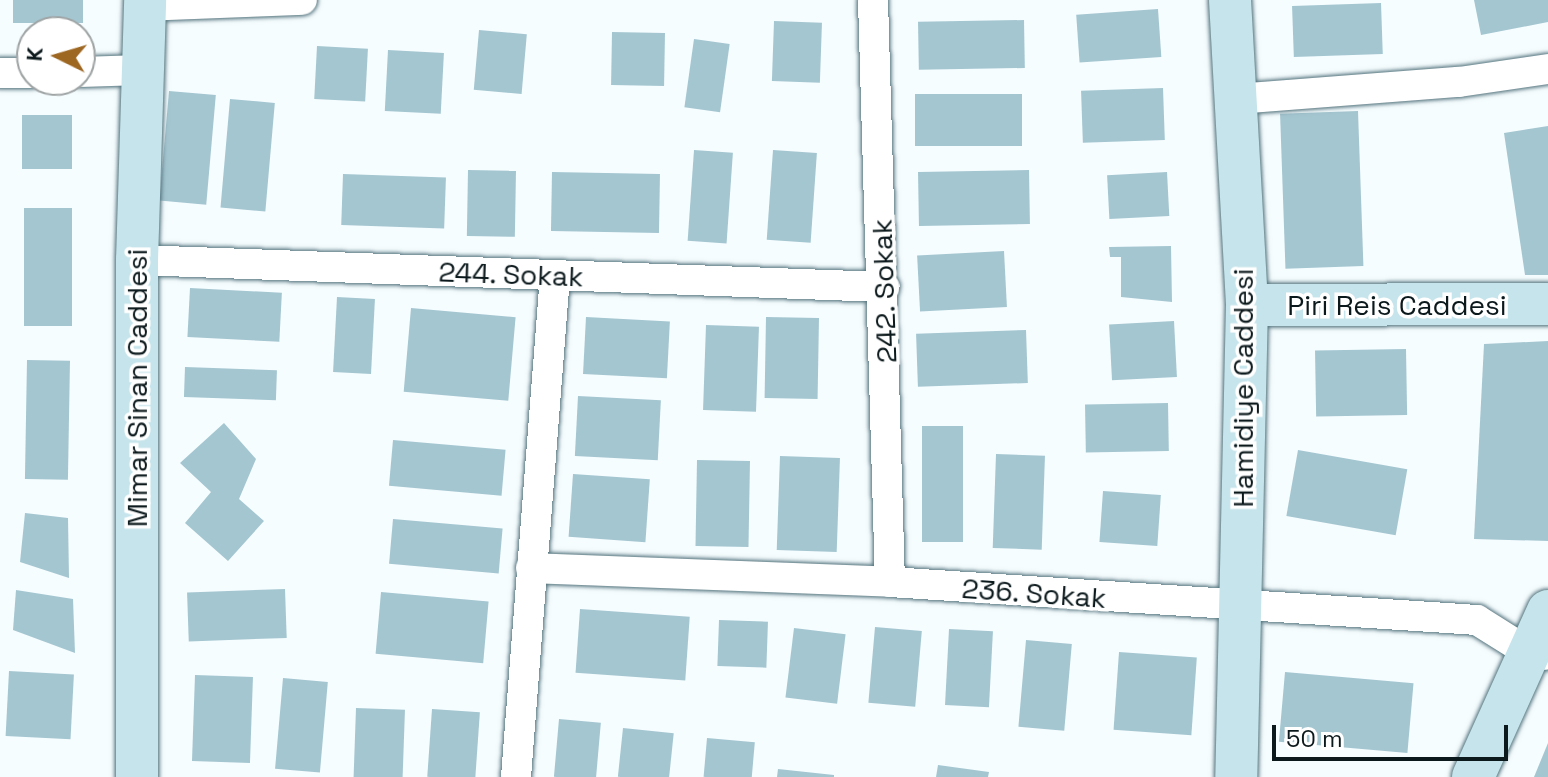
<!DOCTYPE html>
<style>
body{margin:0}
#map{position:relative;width:1548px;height:777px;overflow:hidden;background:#f6fdff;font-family:"Space Grotesk",sans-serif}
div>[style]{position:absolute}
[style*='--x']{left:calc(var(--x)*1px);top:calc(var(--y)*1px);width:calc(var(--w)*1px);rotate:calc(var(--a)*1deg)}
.building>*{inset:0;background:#a4c6d1;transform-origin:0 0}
.roads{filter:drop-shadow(0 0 2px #54747e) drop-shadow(0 0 2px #54747e)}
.street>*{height:30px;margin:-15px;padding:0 15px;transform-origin:15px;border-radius:15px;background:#fff}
.secondary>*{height:42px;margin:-21px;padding:0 21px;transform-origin:21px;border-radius:21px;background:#c6e4eb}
span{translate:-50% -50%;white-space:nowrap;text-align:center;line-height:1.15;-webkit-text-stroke:7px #fff;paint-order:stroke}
.street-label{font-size:28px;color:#0c191c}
.north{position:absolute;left:16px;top:16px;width:80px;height:80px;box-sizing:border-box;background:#fff;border:2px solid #9ea3a4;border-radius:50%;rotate:275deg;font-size:22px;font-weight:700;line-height:32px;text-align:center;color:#0c191c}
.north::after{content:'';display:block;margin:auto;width:28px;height:36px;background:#9d6621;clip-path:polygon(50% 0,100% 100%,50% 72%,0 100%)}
.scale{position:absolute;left:1272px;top:725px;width:236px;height:36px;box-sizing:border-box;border:4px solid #0c191c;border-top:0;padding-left:10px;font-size:24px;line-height:28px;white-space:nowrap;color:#0c191c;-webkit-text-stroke:6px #fff;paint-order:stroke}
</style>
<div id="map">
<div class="building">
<i style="left:13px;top:0;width:70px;height:23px"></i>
<i style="clip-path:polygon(1474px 0,1548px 0,1548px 22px,1481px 35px)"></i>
<i style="left:1381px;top:3px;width:51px;height:89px;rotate:88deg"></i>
<i style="left:1158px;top:9px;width:48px;height:82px;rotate:86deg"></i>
<i style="left:1024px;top:20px;width:48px;height:106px;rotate:89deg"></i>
<i style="left:774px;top:21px;width:48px;height:60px;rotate:2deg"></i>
<i style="left:479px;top:30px;width:48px;height:60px;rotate:5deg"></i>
<i style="left:612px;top:32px;width:53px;height:53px;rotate:1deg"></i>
<i style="left:694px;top:39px;width:36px;height:69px;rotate:8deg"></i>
<i style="left:317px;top:46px;width:51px;height:53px;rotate:3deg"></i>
<i style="left:388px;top:50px;width:56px;height:61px;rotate:3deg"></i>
<i style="left:1163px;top:88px;width:52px;height:82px;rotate:88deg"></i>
<i style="left:169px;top:91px;width:47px;height:110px;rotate:5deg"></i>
<i style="left:1022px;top:94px;width:52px;height:107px;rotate:90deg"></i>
<i style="left:230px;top:99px;width:45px;height:109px;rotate:5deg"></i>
<i style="left:1358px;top:111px;width:155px;height:78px;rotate:88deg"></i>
<i style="left:22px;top:115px;width:50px;height:54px"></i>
<i style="clip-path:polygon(1548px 126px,1548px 275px,1525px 275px,1504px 133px)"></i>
<i style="left:694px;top:150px;width:39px;height:91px;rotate:4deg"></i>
<i style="left:773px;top:150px;width:44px;height:90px;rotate:4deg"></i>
<i style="left:468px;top:170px;width:48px;height:66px;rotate:1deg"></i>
<i style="left:1029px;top:170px;width:54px;height:111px;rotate:89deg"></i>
<i style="left:552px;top:172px;width:108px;height:59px;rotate:1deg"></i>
<i style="left:1167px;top:172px;width:44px;height:60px;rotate:87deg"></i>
<i style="left:343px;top:174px;width:103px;height:51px;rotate:2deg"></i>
<i style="left:72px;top:208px;width:118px;height:48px;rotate:90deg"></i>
<i style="clip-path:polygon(1171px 246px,1172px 302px,1121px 297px,1121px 257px,1110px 257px,1109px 247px)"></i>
<i style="left:1004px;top:251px;width:56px;height:87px;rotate:87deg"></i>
<i style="left:190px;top:288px;width:92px;height:49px;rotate:3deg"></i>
<i style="left:337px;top:297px;width:38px;height:75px;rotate:3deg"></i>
<i style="left:411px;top:308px;width:105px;height:84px;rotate:5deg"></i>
<i style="left:586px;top:317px;width:84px;height:57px;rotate:3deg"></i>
<i style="left:766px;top:317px;width:53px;height:81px;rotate:1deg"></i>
<i style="left:1174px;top:321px;width:56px;height:65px;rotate:87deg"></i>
<i style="left:706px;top:325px;width:53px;height:85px;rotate:2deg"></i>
<i style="left:1026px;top:330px;width:53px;height:110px;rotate:88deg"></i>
<i style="clip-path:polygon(1548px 341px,1548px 541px,1474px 539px,1484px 344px)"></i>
<i style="left:1406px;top:349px;width:66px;height:91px;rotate:89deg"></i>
<i style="left:27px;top:360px;width:43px;height:119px;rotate:1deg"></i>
<i style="left:185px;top:367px;width:92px;height:30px;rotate:2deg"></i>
<i style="left:578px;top:396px;width:83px;height:60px;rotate:3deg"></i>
<i style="left:1168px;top:403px;width:48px;height:83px;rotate:89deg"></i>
<i style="clip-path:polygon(224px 423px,256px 459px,239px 499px,264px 521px,228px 561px,185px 523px,211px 492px,180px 463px)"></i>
<i style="left:922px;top:426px;width:41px;height:116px"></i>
<i style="left:393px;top:440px;width:113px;height:46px;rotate:5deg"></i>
<i style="left:1298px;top:450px;width:111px;height:67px;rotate:10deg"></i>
<i style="left:996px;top:454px;width:49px;height:94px;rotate:2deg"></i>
<i style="left:780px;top:456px;width:60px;height:94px;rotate:2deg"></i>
<i style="left:697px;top:460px;width:53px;height:86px;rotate:1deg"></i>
<i style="left:573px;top:474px;width:77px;height:63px;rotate:4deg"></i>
<i style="left:1103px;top:491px;width:58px;height:51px;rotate:4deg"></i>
<i style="clip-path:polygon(25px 513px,68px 518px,69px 578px,20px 562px)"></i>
<i style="left:393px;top:519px;width:110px;height:45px;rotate:5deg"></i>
<i style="left:285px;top:589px;width:49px;height:98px;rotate:88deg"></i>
<i style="clip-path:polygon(16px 590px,73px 599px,75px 653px,13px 630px)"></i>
<i style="left:381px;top:592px;width:108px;height:62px;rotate:5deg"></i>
<i style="left:580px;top:609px;width:110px;height:64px;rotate:4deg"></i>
<i style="left:719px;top:620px;width:49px;height:46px;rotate:2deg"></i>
<i style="left:875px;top:627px;width:47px;height:76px;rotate:5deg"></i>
<i style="left:794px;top:628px;width:52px;height:70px;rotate:7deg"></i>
<i style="left:949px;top:629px;width:44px;height:76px;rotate:3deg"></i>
<i style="left:1026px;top:640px;width:46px;height:87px;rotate:5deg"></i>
<i style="left:1119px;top:652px;width:78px;height:78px;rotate:4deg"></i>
<i style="left:9px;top:671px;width:65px;height:65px;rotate:3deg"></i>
<i style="left:1285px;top:672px;width:129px;height:70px;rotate:5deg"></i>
<i style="left:195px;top:675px;width:58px;height:86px;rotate:2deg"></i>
<i style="left:283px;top:678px;width:45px;height:91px;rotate:5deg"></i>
<i style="left:356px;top:708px;width:49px;height:69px;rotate:2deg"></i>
<i style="left:432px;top:709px;width:48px;height:68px;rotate:4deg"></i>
<i style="left:559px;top:719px;width:42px;height:58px;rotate:5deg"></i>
<i style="left:623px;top:728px;width:51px;height:49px;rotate:6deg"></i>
<i style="left:707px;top:738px;width:48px;height:39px;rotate:5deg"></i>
<i style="clip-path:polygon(1548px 743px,1548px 777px,1534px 777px)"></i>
<i style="clip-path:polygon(938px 765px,989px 772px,988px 777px,936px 777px)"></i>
<i style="clip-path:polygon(778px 769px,834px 775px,834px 777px,777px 777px)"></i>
</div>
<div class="roads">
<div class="street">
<i style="--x:873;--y:0;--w:582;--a:88.33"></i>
<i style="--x:144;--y:6;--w:158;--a:-2.2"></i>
<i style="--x:80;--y:72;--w:62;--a:-1.8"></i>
<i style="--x:0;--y:73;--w:32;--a:0"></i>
<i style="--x:1236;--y:99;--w:224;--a:-4.4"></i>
<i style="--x:1459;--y:82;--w:90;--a:-8.3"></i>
<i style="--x:137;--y:260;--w:748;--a:2.07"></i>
<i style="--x:531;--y:568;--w:359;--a:2.2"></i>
<i style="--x:890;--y:582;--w:588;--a:3.7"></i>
<i style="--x:1477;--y:620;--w:60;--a:32.1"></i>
<i style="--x:1528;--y:652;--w:18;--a:9"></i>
<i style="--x:516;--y:777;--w:503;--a:-85.55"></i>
</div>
<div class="secondary">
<i style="--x:1230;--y:0;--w:305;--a:86.8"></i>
<i style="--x:1247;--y:305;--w:472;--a:91.3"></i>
<i style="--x:1247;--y:305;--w:301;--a:-0.2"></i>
<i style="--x:137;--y:777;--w:517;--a:-90"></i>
<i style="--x:137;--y:260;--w:260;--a:-88.2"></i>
<i style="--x:1473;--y:777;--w:182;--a:-65.7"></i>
</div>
</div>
<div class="street-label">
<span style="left:511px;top:274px;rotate:2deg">244. Sokak</span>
<span style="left:884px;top:291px;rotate:-92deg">242. Sokak</span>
<span style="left:1397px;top:305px">Piri Reis Caddesi</span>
<span style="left:137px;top:388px;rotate:-90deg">Mimar Sinan Caddesi</span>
<span style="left:1243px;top:388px;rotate:-90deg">Hamidiye Caddesi</span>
<span style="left:1034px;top:593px;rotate:4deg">236. Sokak</span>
</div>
<div class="north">K</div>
<div class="scale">50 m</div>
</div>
